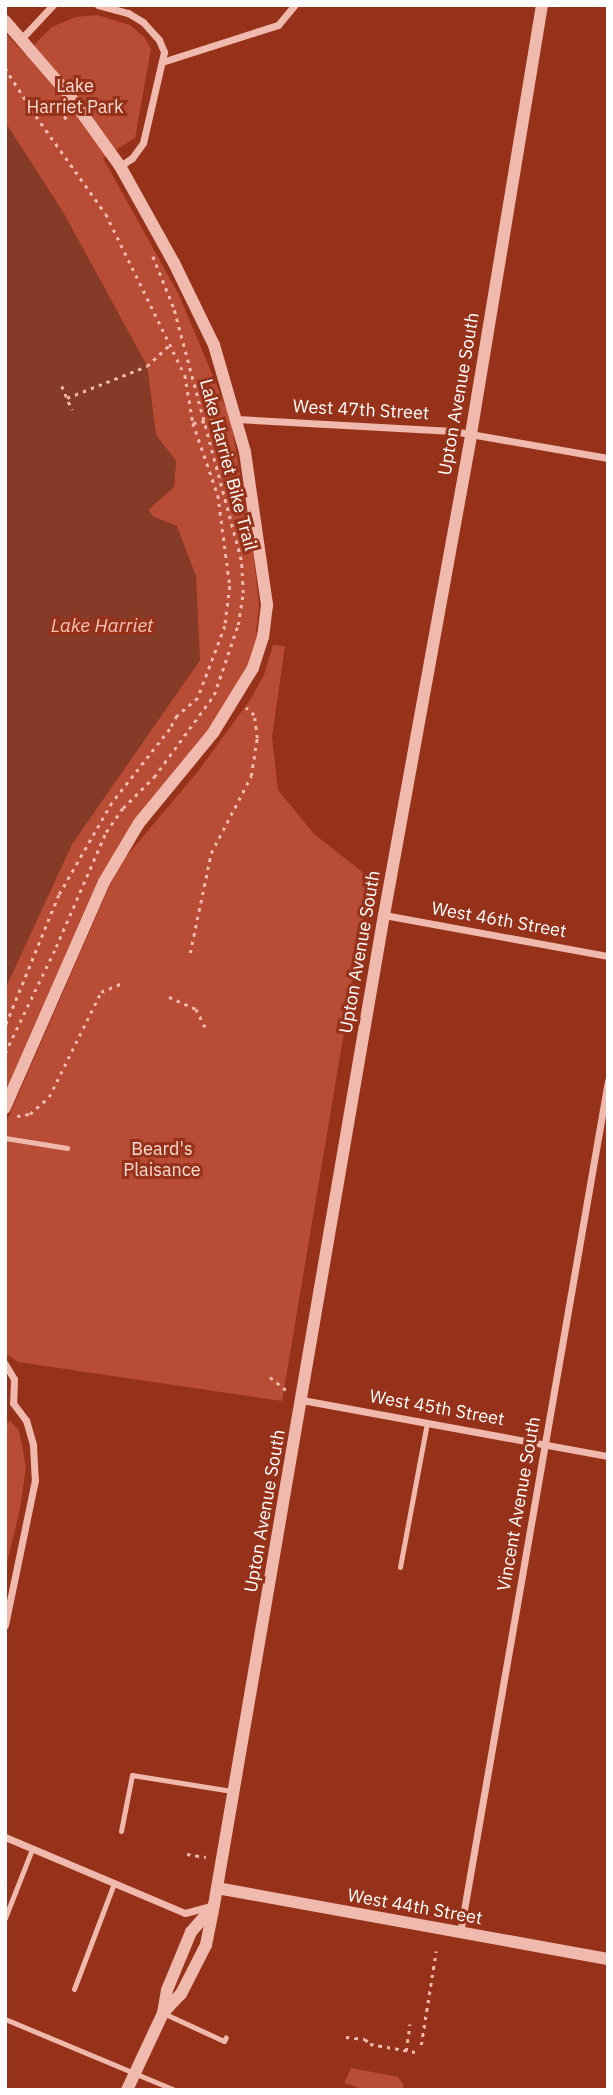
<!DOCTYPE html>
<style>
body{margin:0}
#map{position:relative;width:613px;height:2095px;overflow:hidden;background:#97321a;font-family:"IBM Plex Sans",sans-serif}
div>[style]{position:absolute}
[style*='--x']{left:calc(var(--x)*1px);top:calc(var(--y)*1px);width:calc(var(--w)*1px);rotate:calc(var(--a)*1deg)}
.green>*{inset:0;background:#b84c34}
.water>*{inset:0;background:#863b29}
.path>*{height:2.5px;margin-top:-1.25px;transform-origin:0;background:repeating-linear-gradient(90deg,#f0b9ad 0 3.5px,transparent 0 8.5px)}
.service>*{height:5px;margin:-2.5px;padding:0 2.5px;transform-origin:2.5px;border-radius:2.5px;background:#f0b9ad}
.minor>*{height:7px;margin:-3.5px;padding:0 3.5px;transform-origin:3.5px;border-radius:3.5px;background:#f0b9ad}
.tertiary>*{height:12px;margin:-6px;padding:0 6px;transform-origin:6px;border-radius:6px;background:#f0b9ad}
span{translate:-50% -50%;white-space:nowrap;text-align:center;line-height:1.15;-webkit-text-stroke:6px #97321a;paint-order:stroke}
.park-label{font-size:18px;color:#fbdbd4}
.street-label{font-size:18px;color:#fff}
.water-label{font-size:19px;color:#f7c4b9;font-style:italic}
.frame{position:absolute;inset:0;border:7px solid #fff;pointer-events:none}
</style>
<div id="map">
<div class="green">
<i style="clip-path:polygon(97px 15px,130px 25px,145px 38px,151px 49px,135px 138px,103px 158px,179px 295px,230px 417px,252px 541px,259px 606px,256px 632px,263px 637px,253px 668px,120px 854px,5px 1108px,5px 989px,72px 844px,200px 660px,177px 526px,154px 517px,148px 510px,174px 487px,176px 461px,156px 435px,147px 366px,63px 212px,5px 122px,5px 33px,25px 54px,52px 27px,76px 17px)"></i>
<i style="clip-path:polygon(273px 645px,285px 646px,272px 737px,278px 790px,314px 834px,370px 878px,282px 1401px,18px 1362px,5px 1353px,5px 1125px,110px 885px,125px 858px,199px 770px,250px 700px,264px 675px)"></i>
<i style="clip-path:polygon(10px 1421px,19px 1430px,26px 1467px,20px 1509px,5px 1571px,5px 1423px)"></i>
<i style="clip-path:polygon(351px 2068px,398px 2077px,403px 2084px,403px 2090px,365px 2090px,344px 2083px)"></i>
</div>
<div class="water">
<i style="clip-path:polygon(5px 122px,63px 212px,147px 366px,156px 435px,176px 461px,174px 487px,148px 510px,154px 517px,177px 526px,196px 576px,200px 660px,72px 844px,5px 989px)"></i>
</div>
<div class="path">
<i style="--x:5;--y:68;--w:57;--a:57.1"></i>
<i style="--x:36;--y:116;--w:120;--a:54.5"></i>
<i style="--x:106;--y:214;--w:179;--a:63.9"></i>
<i style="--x:185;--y:375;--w:49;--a:80.5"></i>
<i style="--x:193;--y:423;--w:76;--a:70.9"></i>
<i style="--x:218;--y:495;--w:92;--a:82.5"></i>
<i style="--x:230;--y:586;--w:40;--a:97.1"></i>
<i style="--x:225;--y:626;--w:77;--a:110.6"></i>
<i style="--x:198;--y:698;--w:28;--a:139"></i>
<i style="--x:177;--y:716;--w:15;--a:118"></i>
<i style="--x:170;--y:729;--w:94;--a:128.1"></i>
<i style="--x:112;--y:803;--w:106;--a:119.9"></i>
<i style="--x:59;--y:895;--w:143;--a:112.2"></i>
<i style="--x:55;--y:102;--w:22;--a:56"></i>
<i style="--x:62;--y:386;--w:26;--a:67"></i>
<i style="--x:67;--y:398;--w:86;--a:-21.8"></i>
<i style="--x:147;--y:366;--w:33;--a:-43"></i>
<i style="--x:193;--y:423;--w:28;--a:-8"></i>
<i style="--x:190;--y:953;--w:102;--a:-78.1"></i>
<i style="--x:211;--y:853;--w:87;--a:-62.5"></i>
<i style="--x:251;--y:776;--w:38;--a:-81"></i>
<i style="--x:257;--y:738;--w:23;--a:-97"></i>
<i style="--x:254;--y:715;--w:11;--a:-139"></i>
<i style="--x:169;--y:997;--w:30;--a:24"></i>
<i style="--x:196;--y:1009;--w:25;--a:63"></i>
<i style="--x:5;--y:1053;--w:118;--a:-64.3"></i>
<i style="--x:56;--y:947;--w:125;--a:-66.5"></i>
<i style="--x:106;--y:832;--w:29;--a:-55"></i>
<i style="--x:123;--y:808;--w:44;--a:-45"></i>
<i style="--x:154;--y:777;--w:102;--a:-53.8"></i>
<i style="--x:214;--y:695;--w:74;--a:-71.1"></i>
<i style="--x:238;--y:625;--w:32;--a:-81"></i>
<i style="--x:243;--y:593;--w:33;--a:-93"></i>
<i style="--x:241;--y:560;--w:262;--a:-105"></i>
<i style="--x:173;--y:307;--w:56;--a:-112"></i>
<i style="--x:17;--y:1116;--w:13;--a:-9"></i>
<i style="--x:30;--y:1114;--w:25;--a:-42"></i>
<i style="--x:49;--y:1097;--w:117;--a:-63.7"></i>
<i style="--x:101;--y:992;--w:21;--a:-23"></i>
<i style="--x:270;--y:1377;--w:21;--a:39"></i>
<i style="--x:187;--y:1854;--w:19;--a:9"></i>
<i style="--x:346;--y:2037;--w:19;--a:6"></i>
<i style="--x:365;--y:2039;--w:7;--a:45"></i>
<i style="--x:370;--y:2044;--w:46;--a:10.1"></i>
<i style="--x:421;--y:2045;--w:95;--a:-80.9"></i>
<i style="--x:406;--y:2051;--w:27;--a:-82"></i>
</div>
<div class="service">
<i style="--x:5;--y:1138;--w:63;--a:9.2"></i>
<i style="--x:400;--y:1567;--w:147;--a:-79.4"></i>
<i style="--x:121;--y:1831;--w:57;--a:-78.9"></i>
<i style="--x:132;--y:1775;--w:101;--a:9.1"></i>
<i style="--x:5;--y:1918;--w:74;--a:-68.6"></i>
<i style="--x:74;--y:1989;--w:113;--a:-69.3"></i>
<i style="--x:163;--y:2013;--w:67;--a:24.7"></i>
<i style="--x:224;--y:2041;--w:4;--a:-63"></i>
<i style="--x:5;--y:2019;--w:184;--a:22.7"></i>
</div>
<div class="minor">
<i style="--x:98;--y:5;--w:31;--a:15"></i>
<i style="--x:128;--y:13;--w:17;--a:31"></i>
<i style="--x:143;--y:22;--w:24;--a:48"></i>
<i style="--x:159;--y:40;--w:13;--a:67"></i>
<i style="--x:164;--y:52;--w:93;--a:103"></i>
<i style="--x:143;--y:143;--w:19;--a:126"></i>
<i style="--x:132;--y:158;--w:14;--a:146"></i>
<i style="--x:22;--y:38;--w:45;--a:-46.8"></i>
<i style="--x:162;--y:62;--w:122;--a:-17.7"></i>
<i style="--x:278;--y:25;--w:26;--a:-50"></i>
<i style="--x:237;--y:419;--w:216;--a:3.2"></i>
<i style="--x:453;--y:431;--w:157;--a:9.9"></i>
<i style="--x:384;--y:915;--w:228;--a:10.4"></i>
<i style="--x:5;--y:1364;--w:17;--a:59"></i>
<i style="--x:14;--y:1379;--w:24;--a:92"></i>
<i style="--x:13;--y:1403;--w:21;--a:53"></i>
<i style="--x:26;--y:1420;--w:26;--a:74"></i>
<i style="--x:33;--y:1445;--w:35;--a:87"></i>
<i style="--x:35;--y:1480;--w:148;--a:101.7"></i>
<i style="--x:302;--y:1400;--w:311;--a:10.4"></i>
<i style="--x:5;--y:1837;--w:195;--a:22.9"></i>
<i style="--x:185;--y:1913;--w:28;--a:-15"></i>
<i style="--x:460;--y:1933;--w:865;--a:-80.15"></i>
</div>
<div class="tertiary">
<i style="--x:5;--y:21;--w:98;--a:49.1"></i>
<i style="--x:69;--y:95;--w:87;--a:54.3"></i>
<i style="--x:120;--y:166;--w:111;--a:60.9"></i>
<i style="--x:174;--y:263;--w:91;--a:64"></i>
<i style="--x:214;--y:345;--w:111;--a:73.8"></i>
<i style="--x:245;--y:452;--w:155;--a:81.8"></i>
<i style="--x:267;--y:605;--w:32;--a:97"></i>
<i style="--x:263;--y:637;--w:33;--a:108"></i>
<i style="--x:253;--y:668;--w:76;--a:121.6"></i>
<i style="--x:213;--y:733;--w:117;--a:129.4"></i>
<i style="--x:139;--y:823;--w:69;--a:120.7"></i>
<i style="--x:104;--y:882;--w:247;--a:113.7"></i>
<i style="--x:217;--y:1888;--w:397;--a:10.3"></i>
<i style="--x:163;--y:2013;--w:26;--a:-47"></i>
<i style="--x:181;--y:1994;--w:55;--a:-63"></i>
<i style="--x:206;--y:1945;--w:41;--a:-78.7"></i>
<i style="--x:214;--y:1905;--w:1004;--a:-80.26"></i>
<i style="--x:384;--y:915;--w:489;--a:-79.7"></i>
<i style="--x:471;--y:434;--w:435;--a:-80.6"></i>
<i style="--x:127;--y:2090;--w:85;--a:-64.9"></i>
<i style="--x:163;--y:2013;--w:23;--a:-80"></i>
<i style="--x:167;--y:1990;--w:63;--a:-67.5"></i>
<i style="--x:191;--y:1932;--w:32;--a:-49"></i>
</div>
<div class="park-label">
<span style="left:75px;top:97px">Lake<br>Harriet Park</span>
<span style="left:162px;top:1160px">Beard's<br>Plaisance</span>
</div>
<div class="street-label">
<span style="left:459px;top:394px;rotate:-80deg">Upton Avenue South</span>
<span style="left:361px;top:410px;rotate:3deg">West 47th Street</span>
<span style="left:228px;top:465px;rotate:75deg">Lake Harriet Bike Trail</span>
<span style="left:499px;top:920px;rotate:10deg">West 46th Street</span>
<span style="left:360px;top:952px;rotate:-80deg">Upton Avenue South</span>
<span style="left:437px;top:1408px;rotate:10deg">West 45th Street</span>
<span style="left:519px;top:1504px;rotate:-80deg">Vincent Avenue South</span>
<span style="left:265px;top:1511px;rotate:-80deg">Upton Avenue South</span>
<span style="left:415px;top:1907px;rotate:10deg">West 44th Street</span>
</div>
<div class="water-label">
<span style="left:102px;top:626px">Lake Harriet</span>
</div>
<div class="frame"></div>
</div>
